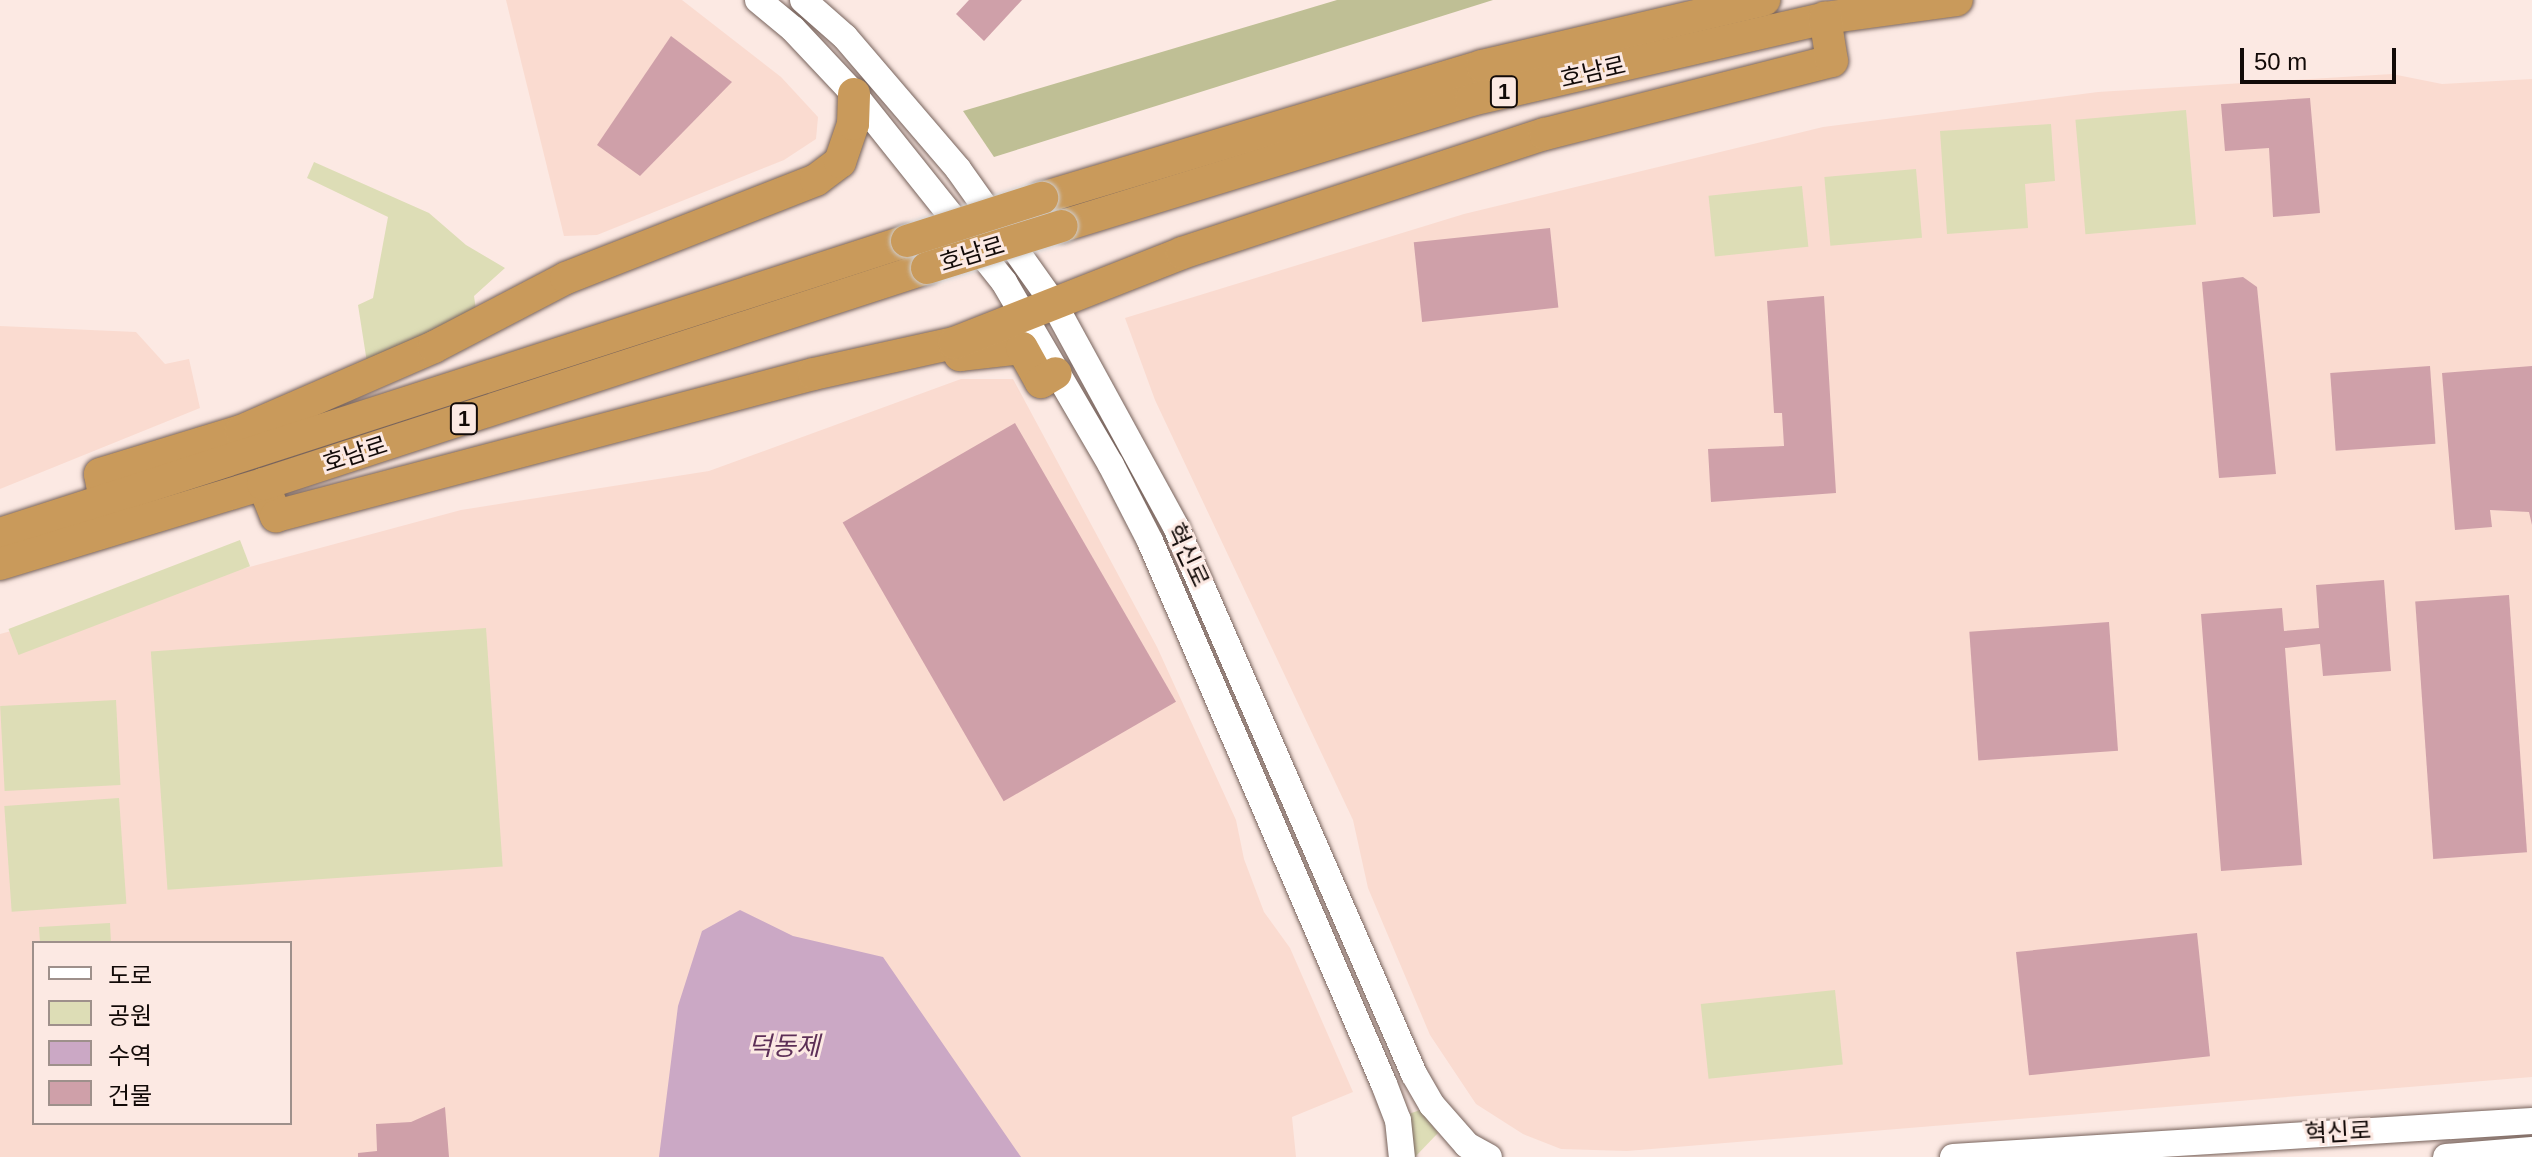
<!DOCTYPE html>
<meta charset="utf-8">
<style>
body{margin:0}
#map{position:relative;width:2532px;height:1157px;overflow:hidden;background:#fce9e3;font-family:Helvetica,"Noto Sans KR",sans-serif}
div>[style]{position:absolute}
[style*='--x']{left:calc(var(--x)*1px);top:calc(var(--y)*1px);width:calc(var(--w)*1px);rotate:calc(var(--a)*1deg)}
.built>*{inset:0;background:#fadbd0}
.green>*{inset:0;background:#ddddb6;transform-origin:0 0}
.forest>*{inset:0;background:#bfbf95}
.water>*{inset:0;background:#cba8c5}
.building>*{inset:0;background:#cfa0a9;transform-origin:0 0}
.roads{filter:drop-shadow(0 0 2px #77635c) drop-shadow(0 0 2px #77635c)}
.secondary>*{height:26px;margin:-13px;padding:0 13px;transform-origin:13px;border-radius:13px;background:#fff}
.highway>*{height:32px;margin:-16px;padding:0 16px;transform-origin:16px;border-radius:16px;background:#c99a5b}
.bridges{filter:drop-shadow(0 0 2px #d0cece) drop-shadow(0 0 2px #d0cece)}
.highway-bridge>*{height:32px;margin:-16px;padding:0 16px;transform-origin:16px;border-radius:16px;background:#c99a5b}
span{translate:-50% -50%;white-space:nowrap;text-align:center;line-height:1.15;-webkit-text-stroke:6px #fce9e3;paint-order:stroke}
.shield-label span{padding:2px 6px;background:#fce9e3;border:2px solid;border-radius:6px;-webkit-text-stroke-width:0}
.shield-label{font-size:22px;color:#120a08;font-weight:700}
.street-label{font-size:24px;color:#120a08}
.water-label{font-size:26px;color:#5d2f57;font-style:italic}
.legend{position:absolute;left:32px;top:941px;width:260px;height:184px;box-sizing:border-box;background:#fce9e3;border:2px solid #9e908b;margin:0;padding:10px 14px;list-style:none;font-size:24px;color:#120a08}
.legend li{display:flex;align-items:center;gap:16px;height:40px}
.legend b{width:40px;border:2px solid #9e908b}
.scale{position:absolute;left:2240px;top:48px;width:156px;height:36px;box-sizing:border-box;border:4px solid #120a08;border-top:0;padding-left:10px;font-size:24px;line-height:28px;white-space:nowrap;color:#120a08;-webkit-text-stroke:6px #fce9e3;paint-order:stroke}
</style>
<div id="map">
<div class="built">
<i style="clip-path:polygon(506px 0,682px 0,781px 77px,818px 117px,816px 139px,784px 160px,597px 235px,564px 236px)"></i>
<i style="clip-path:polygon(2392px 74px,2442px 84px,2532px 79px,2532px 1077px,1627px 1151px,1561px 1149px,1523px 1134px,1476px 1104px,1430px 1035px,1368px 888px,1353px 820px,1155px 400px,1125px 318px,1464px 214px,1823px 127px,2098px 92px)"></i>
<i style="clip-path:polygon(0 326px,136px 332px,165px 364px,189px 359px,200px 408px,0 489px)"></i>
<i style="clip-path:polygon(evenodd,961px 379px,1013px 379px,1157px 647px,1236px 820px,1244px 859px,1264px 912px,1290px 948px,1353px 1092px,1292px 1117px,1296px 1157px,0 1157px,0 634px,461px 510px,709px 471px,961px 379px,34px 943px,290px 943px,290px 1123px,34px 1123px,34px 943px)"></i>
</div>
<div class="green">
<i style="left:2186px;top:110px;width:115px;height:111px;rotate:85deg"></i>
<i style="clip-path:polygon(2051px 124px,2055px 181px,2025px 184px,2028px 228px,1947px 234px,1940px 131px)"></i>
<i style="clip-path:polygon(314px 162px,429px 213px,466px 245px,505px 268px,474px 296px,477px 317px,368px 369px,358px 305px,373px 298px,388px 217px,307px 178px)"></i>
<i style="left:1916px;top:169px;width:69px;height:92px;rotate:85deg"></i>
<i style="left:1802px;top:186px;width:61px;height:94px;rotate:84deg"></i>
<i style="left:240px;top:540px;width:28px;height:248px;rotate:69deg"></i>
<i style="left:486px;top:628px;width:239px;height:336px;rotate:86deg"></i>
<i style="left:116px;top:700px;width:85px;height:116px;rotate:87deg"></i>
<i style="left:119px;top:798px;width:106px;height:115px;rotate:86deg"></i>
<i style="clip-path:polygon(110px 923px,111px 943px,40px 943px,39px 927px)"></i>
<i style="left:1835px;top:990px;width:75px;height:135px;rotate:84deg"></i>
<i style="clip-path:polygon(1420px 1110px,1438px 1133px,1415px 1157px,1406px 1115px)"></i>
</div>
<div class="forest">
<i style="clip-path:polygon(1337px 0,1493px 0,994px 157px,963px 111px)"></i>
</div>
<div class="water">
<i style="clip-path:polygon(740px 910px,793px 936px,883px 957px,1021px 1157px,659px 1157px,678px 1006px,702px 931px)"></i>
</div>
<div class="building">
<i style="clip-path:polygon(969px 0,1022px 0,984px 41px,956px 14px)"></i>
<i style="clip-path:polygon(671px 36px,732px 82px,640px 176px,597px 145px)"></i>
<i style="clip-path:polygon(2310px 98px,2320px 213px,2273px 217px,2269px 148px,2225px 151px,2221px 104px)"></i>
<i style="left:1550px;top:228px;width:80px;height:137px;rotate:84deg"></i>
<i style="clip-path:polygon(2243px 277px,2257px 287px,2276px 474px,2219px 478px,2202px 282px)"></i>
<i style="clip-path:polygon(1824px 296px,1836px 493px,1711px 502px,1708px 449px,1784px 446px,1782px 413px,1774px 413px,1767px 301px)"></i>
<i style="left:2430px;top:366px;width:78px;height:100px;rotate:86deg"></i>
<i style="clip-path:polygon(2532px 366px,2532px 525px,2529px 512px,2490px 510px,2492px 527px,2455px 530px,2442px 373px)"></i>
<i style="left:1015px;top:423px;width:322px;height:199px;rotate:60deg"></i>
<i style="clip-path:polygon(2384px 580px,2391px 671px,2323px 676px,2320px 644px,2285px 648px,2302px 865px,2221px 871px,2201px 614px,2282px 608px,2284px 631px,2319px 628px,2316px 585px)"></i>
<i style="left:2509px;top:595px;width:258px;height:94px;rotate:86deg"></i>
<i style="left:2109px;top:622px;width:129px;height:140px;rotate:86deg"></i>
<i style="left:2197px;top:933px;width:124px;height:182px;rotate:84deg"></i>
<i style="clip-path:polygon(445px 1107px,449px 1157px,358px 1157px,358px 1153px,377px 1151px,376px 1124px,411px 1122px)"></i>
</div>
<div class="roads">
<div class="secondary">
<i style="--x:758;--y:0;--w:45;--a:39.6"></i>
<i style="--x:793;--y:29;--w:89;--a:46.8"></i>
<i style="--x:854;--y:94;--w:241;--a:51.4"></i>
<i style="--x:1004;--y:282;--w:212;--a:59.7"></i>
<i style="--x:1111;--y:465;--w:85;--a:62.8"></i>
<i style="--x:1150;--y:541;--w:591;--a:66.69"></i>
<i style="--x:1384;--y:1084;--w:39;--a:69"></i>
<i style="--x:1398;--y:1120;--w:37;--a:84"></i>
<i style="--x:803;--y:0;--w:56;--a:41.4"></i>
<i style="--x:845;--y:37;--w:174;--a:49.4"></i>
<i style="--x:958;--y:169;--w:166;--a:54.6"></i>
<i style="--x:1054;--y:304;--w:254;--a:61.3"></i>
<i style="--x:1176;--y:527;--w:597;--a:66.49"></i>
<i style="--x:1414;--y:1074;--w:36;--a:60"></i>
<i style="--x:1432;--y:1105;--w:53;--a:48.8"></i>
<i style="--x:1467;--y:1145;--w:25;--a:29"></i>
<i style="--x:1953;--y:1157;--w:580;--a:-3.56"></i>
<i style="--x:2446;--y:1157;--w:86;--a:-4.7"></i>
</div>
<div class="highway">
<i style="--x:1042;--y:198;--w:459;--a:-16.7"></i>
<i style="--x:1482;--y:66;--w:290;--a:-13.2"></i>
<i style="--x:1062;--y:226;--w:428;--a:-17.1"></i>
<i style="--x:1471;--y:100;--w:363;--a:-13"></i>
<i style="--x:1825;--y:18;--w:133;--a:-7.8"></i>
<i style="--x:956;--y:346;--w:10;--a:66"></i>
<i style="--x:960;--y:355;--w:62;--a:-6.4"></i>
<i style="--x:1022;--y:348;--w:39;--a:61"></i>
<i style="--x:1041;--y:382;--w:17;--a:-31"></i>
<i style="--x:263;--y:484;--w:35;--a:68"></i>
<i style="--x:276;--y:516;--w:556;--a:-14.79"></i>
<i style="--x:814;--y:374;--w:143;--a:-12.5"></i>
<i style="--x:954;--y:343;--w:245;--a:-21.5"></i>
<i style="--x:1182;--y:253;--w:382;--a:-18.2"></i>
<i style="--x:1545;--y:134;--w:296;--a:-14.3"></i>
<i style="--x:1832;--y:61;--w:44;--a:-99.2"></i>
<i style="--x:105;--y:500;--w:26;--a:-101"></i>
<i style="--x:100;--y:474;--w:147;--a:-17"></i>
<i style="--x:241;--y:431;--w:210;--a:-23.5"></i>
<i style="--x:434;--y:347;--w:149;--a:-27.6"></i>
<i style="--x:566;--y:278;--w:269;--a:-21.4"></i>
<i style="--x:816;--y:180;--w:30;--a:-37"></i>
<i style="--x:840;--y:162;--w:40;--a:-71.1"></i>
<i style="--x:853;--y:124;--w:30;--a:-88"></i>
<i style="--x:0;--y:534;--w:953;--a:-17.9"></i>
<i style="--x:0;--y:564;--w:275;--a:-16.9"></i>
<i style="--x:263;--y:484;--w:698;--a:-18.02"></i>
</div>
</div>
<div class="bridges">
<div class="highway-bridge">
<i style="--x:907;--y:241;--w:142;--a:-17.7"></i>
<i style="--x:927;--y:268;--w:141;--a:-17.3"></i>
</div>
</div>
<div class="shield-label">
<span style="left:1504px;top:92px">1</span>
<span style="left:464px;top:419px">1</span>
</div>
<div class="street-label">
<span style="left:1593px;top:72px;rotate:-13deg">호남로</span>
<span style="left:972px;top:254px;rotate:-17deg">호남로</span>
<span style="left:355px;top:454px;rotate:-18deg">호남로</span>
<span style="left:1188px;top:555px;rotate:65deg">혁신로</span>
<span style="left:2338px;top:1132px;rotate:-3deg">혁신로</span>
</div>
<div class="water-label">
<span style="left:784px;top:1047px">덕동제</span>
</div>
<ul class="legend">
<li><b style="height:10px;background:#fff"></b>도로</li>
<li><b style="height:22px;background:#ddddb6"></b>공원</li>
<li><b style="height:22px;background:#cba8c5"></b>수역</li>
<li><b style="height:22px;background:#cfa0a9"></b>건물</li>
</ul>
<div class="scale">50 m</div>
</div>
